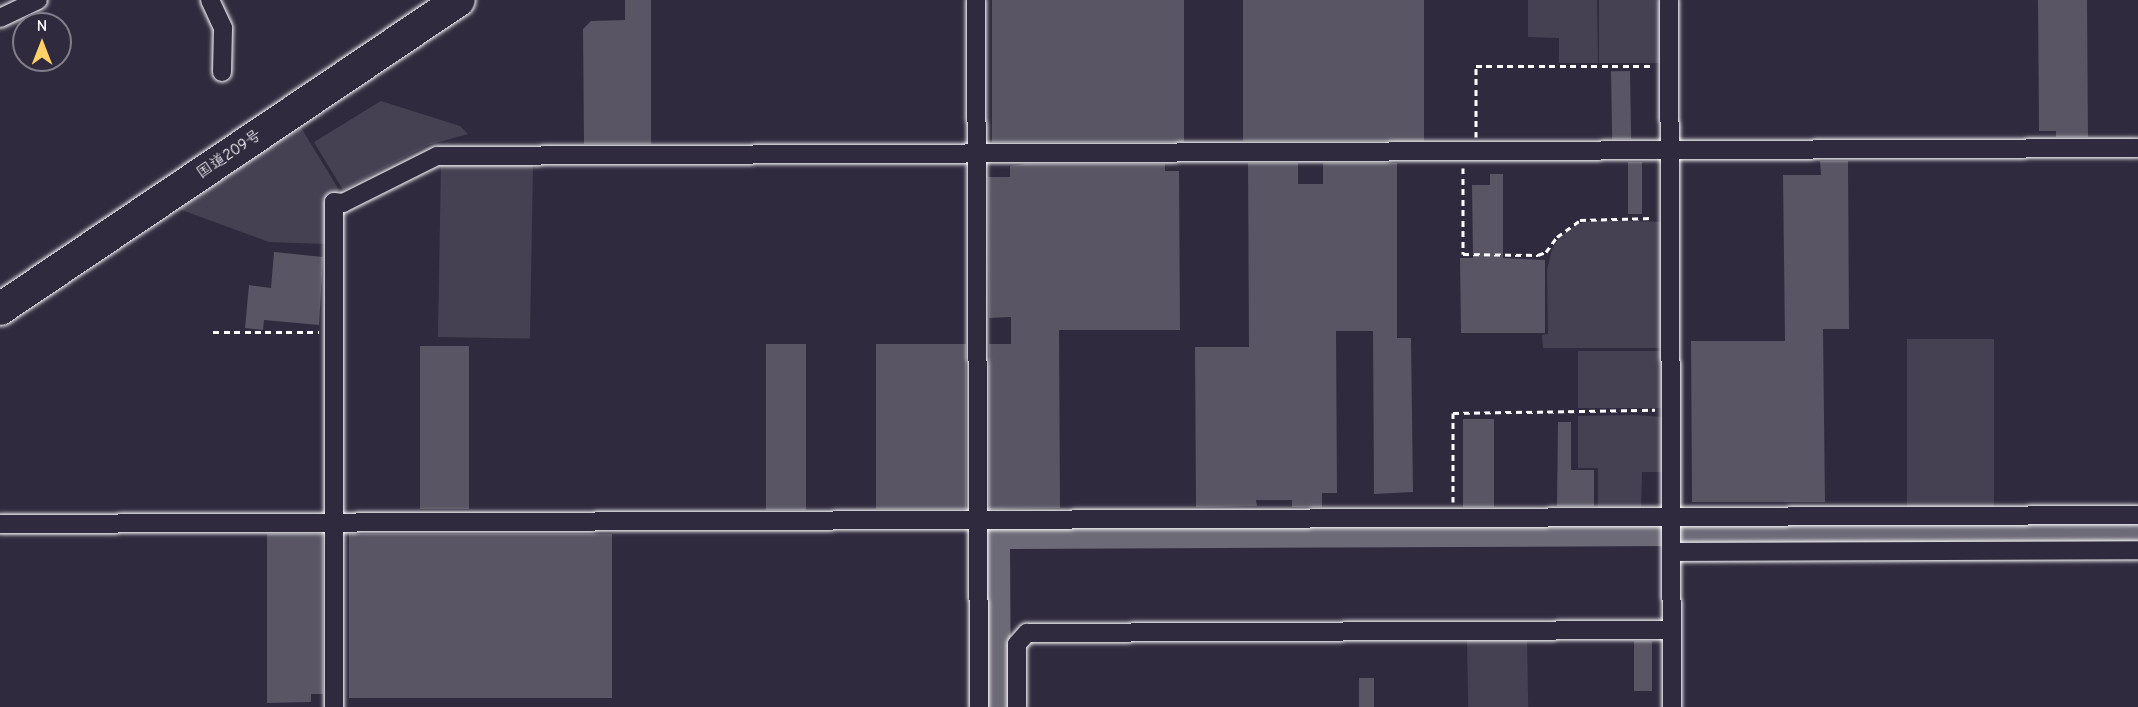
<!DOCTYPE html>
<meta charset="utf-8">
<style>
body{margin:0}
#map{position:relative;width:2138px;height:707px;overflow:hidden;background:#2f2a3d;font-family:"Comic Neue","Klee One",sans-serif}
div>[style]{position:absolute}
[style*='--x']{left:calc(var(--x)*1px);top:calc(var(--y)*1px);width:calc(var(--w)*1px);rotate:calc(var(--a)*1deg)}
.green>*{inset:0;background:#464152;transform-origin:0 0}
.water>*{inset:0;background:#6d6a77}
.building>*{inset:0;background:#595564;transform-origin:0 0}
.path>*{height:3px;margin-top:-1.5px;transform-origin:0;background:repeating-linear-gradient(90deg,#fff 0 6px,transparent 0 10.5px)}
.roads{filter:drop-shadow(0 0 2px #fff) drop-shadow(0 0 2px #fff)}
.street>*{height:18px;margin:-9px;padding:0 9px;transform-origin:9px;border-radius:9px;background:#2f2a3d}
.highway>*{height:32px;margin:-16px;padding:0 16px;transform-origin:16px;border-radius:16px;background:#2f2a3d}
span{translate:-50% -50%;white-space:nowrap;text-align:center;line-height:1.15;-webkit-text-stroke:4.5px #2f2a3d;paint-order:stroke}
.street-label{font-size:16px;color:#fff}
.north{position:absolute;left:12px;top:12px;width:60px;height:60px;box-sizing:border-box;background:#2f2a3d;border:2px solid #827f8b;border-radius:50%;rotate:0deg;font-size:16px;font-weight:700;line-height:24px;text-align:center;color:#fff}
.north::after{content:'';display:block;margin:auto;width:21px;height:27px;background:#ffd166;clip-path:polygon(50% 0,100% 100%,50% 72%,0 100%)}
</style>
<div id="map">
<div class="green">
<i style="clip-path:polygon(1528px 0,1597px 0,1598px 63px,1559px 63px,1559px 38px,1528px 37px)"></i>
<i style="left:1599px;top:0;width:62px;height:63px"></i>
<i style="clip-path:polygon(381px 101px,460px 126px,468px 134px,428px 145px,343px 190px,314px 142px)"></i>
<i style="clip-path:polygon(300px 126px,339px 190px,328px 201px,326px 244px,269px 242px,179px 209px)"></i>
<i style="left:441px;top:163px;width:92px;height:174px;rotate:1deg"></i>
<i style="clip-path:polygon(1595px 220px,1665px 222px,1665px 348px,1543px 348px,1542px 335px,1548px 334px,1547px 270px,1552px 249px,1560px 236px,1577px 224px)"></i>
<i style="left:1907px;top:339px;width:87px;height:172px"></i>
<i style="left:1578px;top:351px;width:87px;height:57px"></i>
<i style="clip-path:polygon(1634px 415px,1664px 417px,1666px 472px,1642px 472px,1641px 511px,1598px 510px,1598px 468px,1578px 468px,1578px 416px)"></i>
<i style="left:1527px;top:637px;width:70px;height:60px;rotate:89deg"></i>
</div>
<div class="water">
<i style="clip-path:polygon(2138px 522px,2138px 544px,1010px 549px,1011px 707px,986px 707px,987px 526px)"></i>
</div>
<div class="building">
<i style="clip-path:polygon(625px 0,651px 0,651px 144px,584px 144px,583px 29px,591px 21px,625px 20px)"></i>
<i style="left:992px;top:0;width:192px;height:142px"></i>
<i style="left:1243px;top:0;width:181px;height:141px"></i>
<i style="clip-path:polygon(2038px 0,2087px 0,2088px 137px,2056px 137px,2056px 131px,2039px 131px)"></i>
<i style="left:1630px;top:71px;width:68px;height:19px;rotate:89deg"></i>
<i style="clip-path:polygon(1820px 161px,1848px 161px,1849px 329px,1823px 329px,1825px 502px,1692px 502px,1691px 341px,1785px 341px,1783px 175px,1821px 175px)"></i>
<i style="left:1628px;top:162px;width:14px;height:52px"></i>
<i style="clip-path:polygon(1248px 163px,1298px 163px,1298px 184px,1323px 184px,1323px 163px,1397px 163px,1397px 338px,1411px 338px,1413px 492px,1374px 494px,1373px 331px,1336px 331px,1337px 493px,1322px 493px,1322px 507px,1292px 507px,1292px 500px,1256px 500px,1257px 506px,1196px 507px,1195px 347px,1249px 347px)"></i>
<i style="clip-path:polygon(1025px 164px,1165px 164px,1165px 171px,1179px 171px,1180px 330px,1059px 330px,1060px 508px,989px 509px,989px 344px,1011px 344px,1011px 317px,989px 318px,988px 177px,1010px 177px,1010px 166px)"></i>
<i style="clip-path:polygon(1490px 174px,1503px 174px,1503px 258px,1545px 260px,1545px 333px,1461px 333px,1460px 258px,1473px 258px,1472px 185px,1490px 185px)"></i>
<i style="clip-path:polygon(274px 252px,323px 257px,319px 325px,264px 320px,263px 330px,245px 328px,249px 285px,271px 288px)"></i>
<i style="left:766px;top:344px;width:40px;height:166px"></i>
<i style="left:966px;top:344px;width:165px;height:90px;rotate:90deg"></i>
<i style="left:420px;top:346px;width:49px;height:163px"></i>
<i style="left:1463px;top:419px;width:31px;height:88px"></i>
<i style="clip-path:polygon(1558px 422px,1571px 422px,1571px 470px,1594px 470px,1594px 506px,1557px 506px)"></i>
<i style="clip-path:polygon(267px 534px,323px 534px,323px 694px,311px 694px,311px 702px,267px 703px)"></i>
<i style="left:612px;top:534px;width:164px;height:263px;rotate:90deg"></i>
<i style="left:1634px;top:641px;width:18px;height:50px"></i>
<i style="left:1359px;top:678px;width:15px;height:29px"></i>
</div>
<div class="path">
<i style="--x:1476;--y:137;--w:71;--a:-90"></i>
<i style="--x:1476;--y:66;--w:178;--a:0"></i>
<i style="--x:1463;--y:168;--w:86;--a:90"></i>
<i style="--x:1463;--y:254;--w:75;--a:0.8"></i>
<i style="--x:1538;--y:255;--w:9;--a:-21"></i>
<i style="--x:1546;--y:252;--w:19;--a:-54"></i>
<i style="--x:1557;--y:237;--w:29;--a:-36"></i>
<i style="--x:1580;--y:220;--w:73;--a:-1.6"></i>
<i style="--x:213;--y:332;--w:106;--a:0"></i>
<i style="--x:1453;--y:502;--w:89;--a:-90"></i>
<i style="--x:1453;--y:413;--w:202;--a:-0.9"></i>
</div>
<div class="roads">
<div class="street">
<i style="--x:210;--y:0;--w:31;--a:65"></i>
<i style="--x:223;--y:28;--w:44;--a:91.3"></i>
<i style="--x:976;--y:0;--w:707;--a:89.76"></i>
<i style="--x:1669;--y:0;--w:707;--a:89.76"></i>
<i style="--x:0;--y:18;--w:42;--a:-25.3"></i>
<i style="--x:0;--y:524;--w:2138;--a:-0.24"></i>
<i style="--x:1672;--y:552;--w:466;--a:-0.2"></i>
<i style="--x:334;--y:707;--w:505;--a:-90"></i>
<i style="--x:334;--y:202;--w:9;--a:6"></i>
<i style="--x:343;--y:203;--w:105;--a:-26.6"></i>
<i style="--x:437;--y:156;--w:1701;--a:-0.27"></i>
<i style="--x:1017;--y:707;--w:63;--a:-90"></i>
<i style="--x:1017;--y:644;--w:15;--a:-48"></i>
<i style="--x:1027;--y:633;--w:644;--a:-0.27"></i>
</div>
<div class="highway">
<i style="--x:0;--y:309;--w:553;--a:-33.95"></i>
</div>
</div>
<div class="street-label">
<span style="left:229px;top:154px;rotate:-34deg">国道209号</span>
</div>
<div class="north">N</div>
</div>
